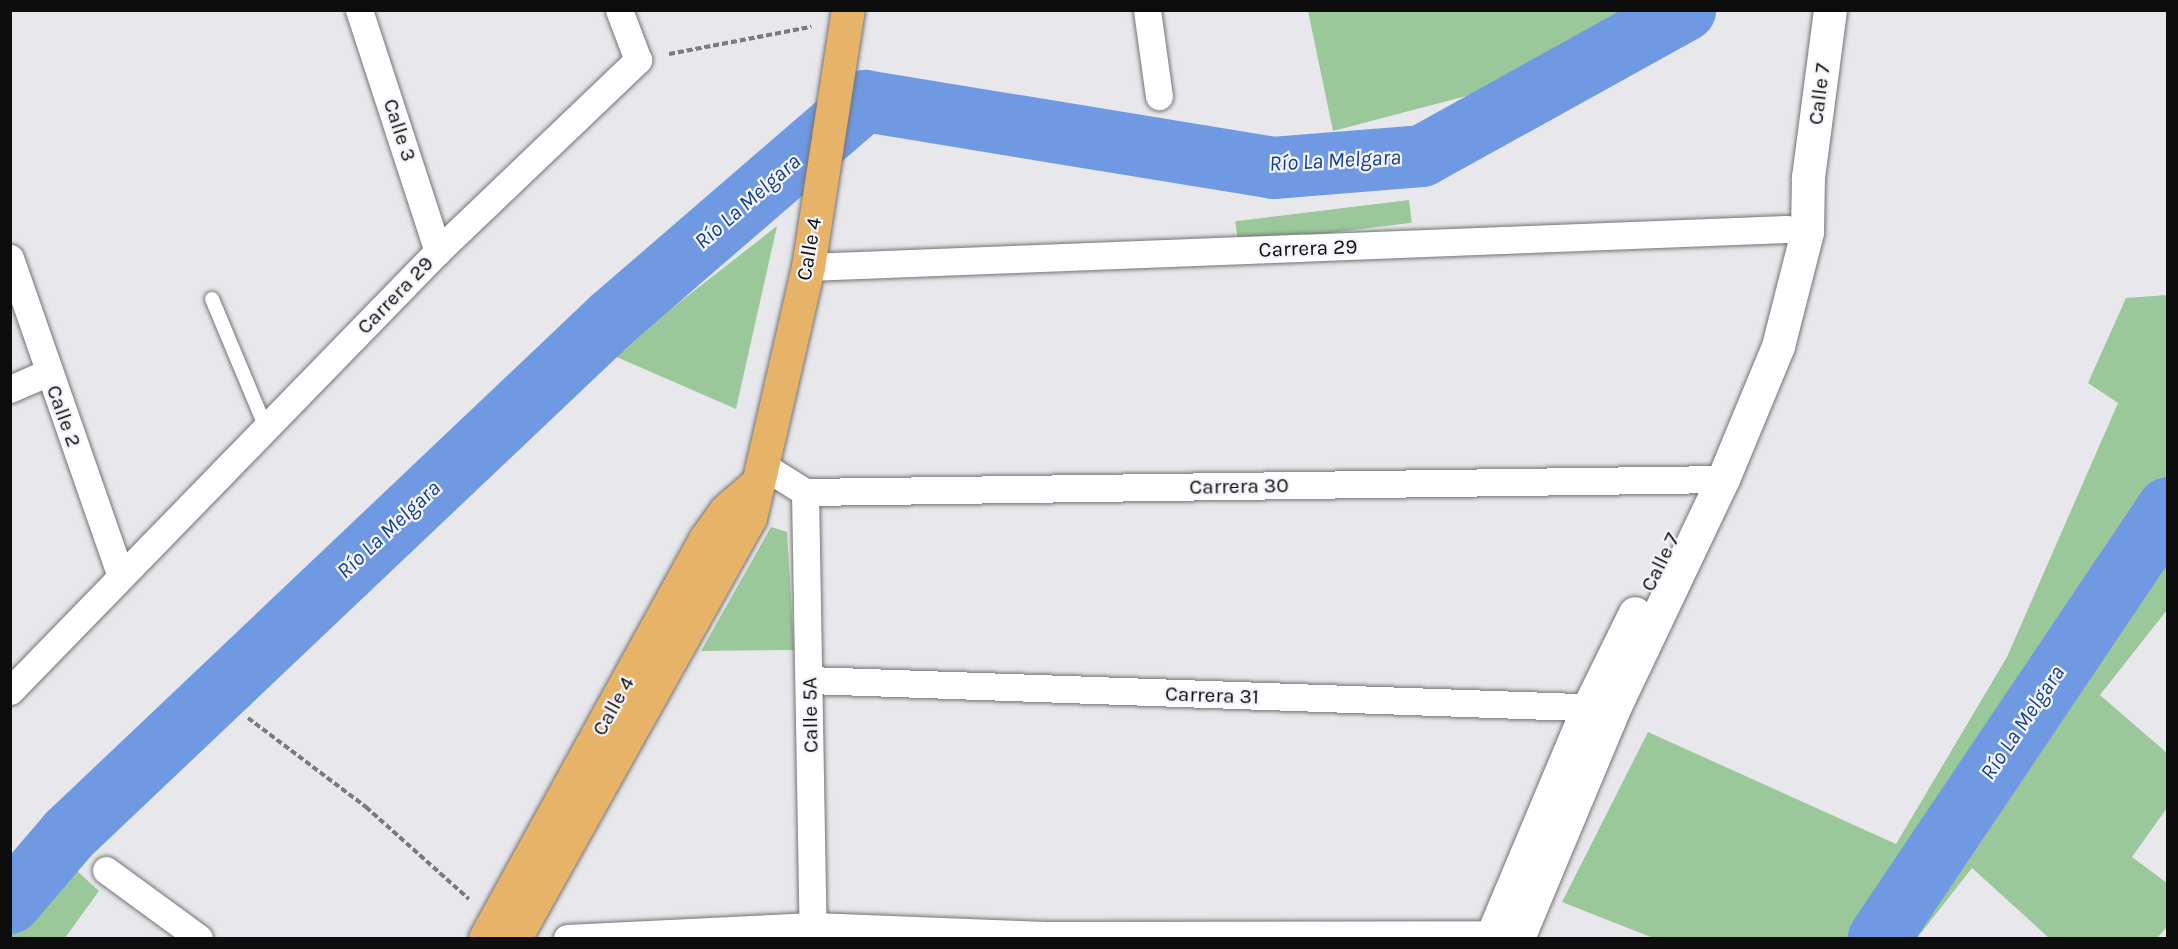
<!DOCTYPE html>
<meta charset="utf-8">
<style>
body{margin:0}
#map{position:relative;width:2178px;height:949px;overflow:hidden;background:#e8e8ec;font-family:Karla,sans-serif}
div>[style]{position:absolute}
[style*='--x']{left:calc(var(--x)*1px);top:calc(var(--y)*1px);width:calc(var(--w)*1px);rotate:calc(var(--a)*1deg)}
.green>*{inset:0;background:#9bc89a;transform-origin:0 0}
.river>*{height:62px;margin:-31px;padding:0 31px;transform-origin:31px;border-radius:31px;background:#7099e3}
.path>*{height:4px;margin-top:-2px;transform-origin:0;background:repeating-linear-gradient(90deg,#7a7a7c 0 6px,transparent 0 9px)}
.roads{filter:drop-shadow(0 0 2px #737376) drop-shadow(0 0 2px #737376)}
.lane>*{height:14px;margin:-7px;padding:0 7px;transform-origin:7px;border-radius:7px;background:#fff}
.street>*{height:27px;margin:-13.5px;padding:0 13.5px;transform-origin:13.5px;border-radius:13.5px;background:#fff}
.secondary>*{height:33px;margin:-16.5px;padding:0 16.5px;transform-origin:16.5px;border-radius:16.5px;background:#fff}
.primary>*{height:33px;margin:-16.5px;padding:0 16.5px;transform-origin:16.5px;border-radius:16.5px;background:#e6b368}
span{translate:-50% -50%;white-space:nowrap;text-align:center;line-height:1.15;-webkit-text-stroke:4.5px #f5f5f9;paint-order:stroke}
.street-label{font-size:21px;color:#0d0d0e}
.water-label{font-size:22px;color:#113e93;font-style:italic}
.frame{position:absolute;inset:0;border:12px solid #0d0d0e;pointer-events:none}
</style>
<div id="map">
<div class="green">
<i style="clip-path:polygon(1308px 11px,1308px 10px,1644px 11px,1493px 89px,1333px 131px)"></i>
<i style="left:1409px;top:200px;width:23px;height:175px;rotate:83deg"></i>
<i style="clip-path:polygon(777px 226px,736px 409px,612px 355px)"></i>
<i style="clip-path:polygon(2167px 295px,2167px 610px,2100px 695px,2167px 753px,2167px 808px,2132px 857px,2167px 883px,2167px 927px,2157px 938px,2049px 938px,1972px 868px,1917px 938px,1653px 938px,1562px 902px,1648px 732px,1896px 844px,2007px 657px,2118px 403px,2088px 383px,2126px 298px)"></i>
<i style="clip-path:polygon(771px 527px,787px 532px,794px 650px,701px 651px)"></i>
<i style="clip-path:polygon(64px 859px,99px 891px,65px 938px,11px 938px,11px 922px)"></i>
</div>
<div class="river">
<i style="--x:10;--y:903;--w:91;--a:-49.5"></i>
<i style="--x:69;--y:834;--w:748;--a:-43.48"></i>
<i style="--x:612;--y:319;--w:334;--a:-40.8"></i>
<i style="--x:865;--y:101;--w:413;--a:9.3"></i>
<i style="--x:1273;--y:168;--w:149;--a:-4.6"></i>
<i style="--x:1422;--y:156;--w:301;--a:-29"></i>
<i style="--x:1879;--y:938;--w:518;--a:-56.1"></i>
</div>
<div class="path">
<i style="--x:669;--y:54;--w:145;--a:-10.8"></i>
<i style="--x:248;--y:718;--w:148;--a:37"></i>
<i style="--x:366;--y:807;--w:138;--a:41.8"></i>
</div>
<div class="roads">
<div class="lane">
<i style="--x:212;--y:299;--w:140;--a:67.3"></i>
</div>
<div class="street">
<i style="--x:359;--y:10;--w:254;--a:71.9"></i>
<i style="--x:1147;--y:10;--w:87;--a:82.1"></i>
<i style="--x:10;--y:258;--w:334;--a:70.8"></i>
<i style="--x:808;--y:267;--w:979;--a:-2.23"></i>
<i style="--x:1786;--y:229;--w:21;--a:8"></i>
<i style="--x:10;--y:389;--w:43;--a:-23.6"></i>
<i style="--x:762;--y:465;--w:51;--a:32.1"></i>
<i style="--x:805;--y:492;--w:918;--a:-0.81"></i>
<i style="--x:805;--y:492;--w:446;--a:89"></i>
<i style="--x:809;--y:680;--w:796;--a:2.01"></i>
<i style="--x:10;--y:691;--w:614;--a:-45.79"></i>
<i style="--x:438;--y:251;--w:277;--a:-43.7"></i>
<i style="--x:638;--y:60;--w:53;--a:-110.8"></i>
<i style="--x:106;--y:870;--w:115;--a:36.2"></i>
<i style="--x:567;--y:938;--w:246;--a:-2.8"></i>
<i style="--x:813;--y:926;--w:238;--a:2.2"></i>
<i style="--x:1051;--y:935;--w:462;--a:-0.1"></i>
</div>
<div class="secondary">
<i style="--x:1491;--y:938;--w:247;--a:-67.2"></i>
<i style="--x:1587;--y:710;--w:108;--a:-63.7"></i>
<i style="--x:1518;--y:938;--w:251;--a:-67.3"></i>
<i style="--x:1615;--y:706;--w:251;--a:-64.6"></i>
<i style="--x:1723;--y:479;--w:144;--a:-67.5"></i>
<i style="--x:1778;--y:346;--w:118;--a:-75.7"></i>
<i style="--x:1807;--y:232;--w:55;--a:-89"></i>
<i style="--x:1808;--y:177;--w:168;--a:-82.5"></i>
</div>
<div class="primary">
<i style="--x:485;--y:938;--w:456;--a:-61.1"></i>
<i style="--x:705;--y:539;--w:34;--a:-54"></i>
<i style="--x:725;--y:511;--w:40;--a:-41"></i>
<i style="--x:515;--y:938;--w:481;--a:-60.8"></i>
<i style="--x:750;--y:518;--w:258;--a:-77"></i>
<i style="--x:808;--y:267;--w:260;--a:-81.2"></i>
</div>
</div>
<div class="street-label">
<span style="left:1819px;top:94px;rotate:-83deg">Calle 7</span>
<span style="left:400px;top:130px;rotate:72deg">Calle 3</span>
<span style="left:1308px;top:248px;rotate:-2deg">Carrera 29</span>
<span style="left:809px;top:249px;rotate:-80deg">Calle 4</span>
<span style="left:395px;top:295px;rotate:-46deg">Carrera 29</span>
<span style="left:64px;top:416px;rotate:70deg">Calle 2</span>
<span style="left:1239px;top:486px;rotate:-1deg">Carrera 30</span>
<span style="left:1660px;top:562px;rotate:-64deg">Calle 7</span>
<span style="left:1212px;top:695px;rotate:2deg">Carrera 31</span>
<span style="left:613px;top:706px;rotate:-61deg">Calle 4</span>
<span style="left:810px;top:715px;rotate:-91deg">Calle 5A</span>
</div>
<div class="water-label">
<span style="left:1335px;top:161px;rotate:-3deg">Río La Melgara</span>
<span style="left:748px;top:202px;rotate:-41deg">Río La Melgara</span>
<span style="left:389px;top:530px;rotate:-43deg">Río La Melgara</span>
<span style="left:2023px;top:723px;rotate:-56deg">Río La Melgara</span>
</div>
<div class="frame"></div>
</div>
